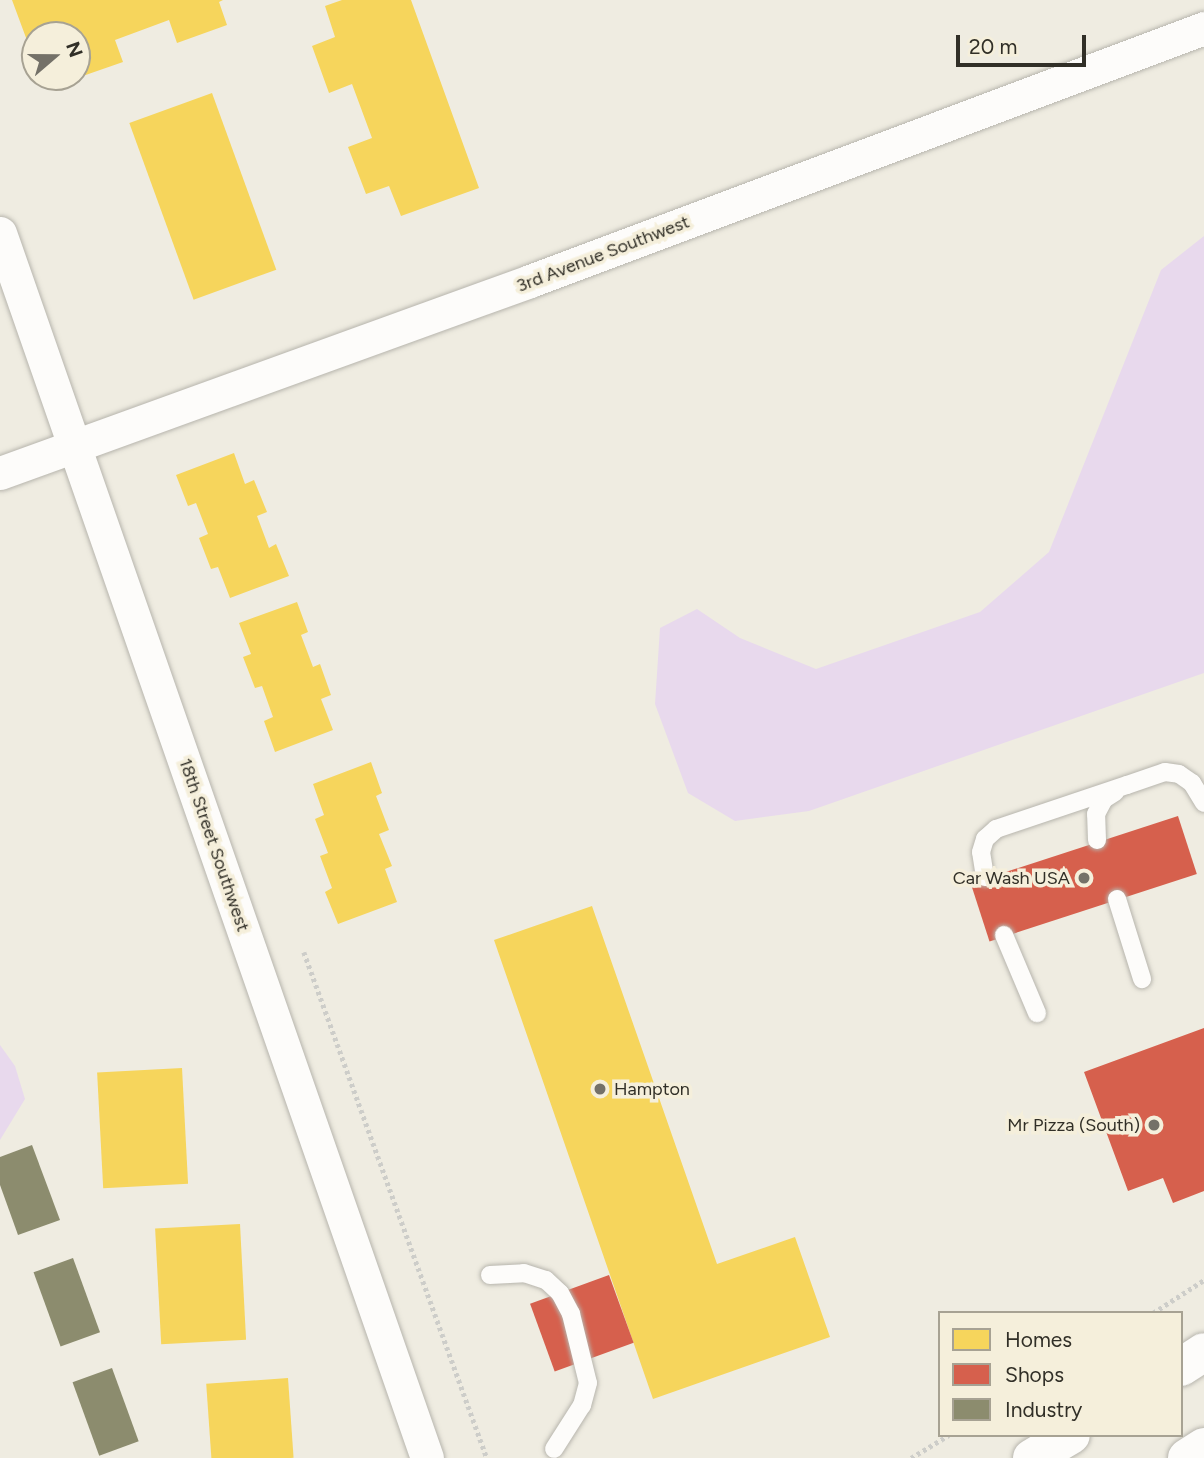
<!DOCTYPE html>
<style>
body{margin:0}
#map{position:relative;width:1204px;height:1458px;overflow:hidden;background:#efece1;font-family:Figtree,sans-serif}
div>[style]{position:absolute}
[style*='--x']{left:calc(var(--x)*1px);top:calc(var(--y)*1px);width:calc(var(--w)*1px);rotate:calc(var(--a)*1deg)}
.green>*{inset:0;background:#e8d9ed}
.homes>*{inset:0;background:#f6d55c;transform-origin:0 0}
.shops>*{inset:0;background:#d6604d;transform-origin:0 0}
.industry>*{inset:0;background:#8c8c6e;transform-origin:0 0}
.path>*{height:4.5px;margin-top:-2.25px;transform-origin:0;background:repeating-linear-gradient(90deg,#cdcdc9 0 3.5px,transparent 0 7px)}
.roads{filter:drop-shadow(0 0 2px #b7b5ad) drop-shadow(0 0 2px #b7b5ad)}
.lane>*{height:18px;margin:-9px;padding:0 9px;transform-origin:9px;border-radius:9px;background:#fdfcfa}
.street>*{height:33px;margin:-16.5px;padding:0 16.5px;transform-origin:16.5px;border-radius:16.5px;background:#fdfcfa}
.primary>*{height:38px;margin:-19px;padding:0 19px;transform-origin:19px;border-radius:19px;background:#fdfcfa}
.dots>*{width:19px;height:19px;translate:-50% -50%;box-sizing:border-box;border:4px solid #f5efdb;border-radius:50%}
span{translate:-50% -50%;white-space:nowrap;text-align:center;line-height:1.15;-webkit-text-stroke:7px #f5efdb;paint-order:stroke}
.street-label{font-size:18px;color:#312f27}
.poi-label{font-size:18px;color:#312f27}
.right{translate:-100% -50%;text-align:right}
.left{translate:0 -50%;text-align:left}
.legend{position:absolute;left:938px;top:1311px;width:245px;height:126px;box-sizing:border-box;background:#f5efdb;border:2px solid #a7a293;margin:0;padding:9px 12px;list-style:none;font-size:21px;color:#312f27}
.legend li{display:flex;align-items:center;gap:14px;height:35px}
.legend b{width:35px;border:2px solid #a7a293}
.north{position:absolute;left:21px;top:21px;width:70px;height:70px;box-sizing:border-box;background:#f5efdb;border:2px solid #a7a293;border-radius:50%;rotate:70deg;font-size:19px;font-weight:700;line-height:28px;text-align:center;color:#312f27}
.north::after{content:'';display:block;margin:auto;width:24px;height:32px;background:#747168;clip-path:polygon(50% 0,100% 100%,50% 72%,0 100%)}
.scale{position:absolute;left:956px;top:35px;width:130px;height:32px;box-sizing:border-box;border:4px solid #312f27;border-top:0;padding-left:9px;font-size:21px;line-height:24px;white-space:nowrap;color:#312f27;-webkit-text-stroke:5px #f5efdb;paint-order:stroke}
</style>
<div id="map">
<div class="green">
<i style="clip-path:polygon(1204px 236px,1204px 673px,809px 811px,735px 821px,688px 793px,655px 704px,660px 628px,697px 609px,740px 638px,816px 669px,980px 612px,1049px 552px,1161px 270px)"></i>
<i style="clip-path:polygon(0 1045px,15px 1066px,25px 1099px,0 1140px)"></i>
</div>
<div class="homes">
<i style="clip-path:polygon(12px 0,223px 0,219px 2px,227px 25px,177px 43px,169px 20px,115px 40px,123px 62px,77px 78px,77px 35px,35px 35px,35px 62px)"></i>
<i style="clip-path:polygon(342px 0,411px 0,479px 188px,401px 216px,389px 186px,366px 194px,348px 147px,372px 138px,352px 84px,329px 93px,312px 46px,335px 37px,325px 6px)"></i>
<i style="left:212px;top:93px;width:188px;height:88px;rotate:70deg"></i>
<i style="clip-path:polygon(234px 453px,245px 484px,254px 480px,267px 512px,257px 516px,269px 548px,276px 544px,289px 576px,230px 598px,218px 567px,211px 569px,199px 538px,208px 534px,196px 503px,188px 506px,176px 475px)"></i>
<i style="clip-path:polygon(297px 602px,308px 632px,301px 635px,313px 667px,320px 664px,331px 695px,321px 699px,333px 730px,275px 752px,264px 721px,273px 717px,262px 686px,255px 688px,243px 657px,251px 654px,239px 623px)"></i>
<i style="clip-path:polygon(371px 762px,382px 793px,376px 796px,389px 830px,379px 834px,392px 866px,385px 869px,397px 902px,338px 924px,325px 892px,332px 888px,320px 856px,328px 853px,315px 819px,324px 815px,313px 784px)"></i>
<i style="clip-path:polygon(592px 906px,717px 1264px,795px 1237px,830px 1337px,653px 1399px,494px 940px)"></i>
<i style="left:182px;top:1068px;width:116px;height:85px;rotate:87deg"></i>
<i style="left:240px;top:1224px;width:116px;height:85px;rotate:87deg"></i>
<i style="left:288px;top:1378px;width:80px;height:82px;rotate:86deg"></i>
</div>
<div class="shops">
<i style="left:1178px;top:816px;width:61px;height:218px;rotate:72deg"></i>
<i style="clip-path:polygon(1204px 1028px,1204px 1191px,1173px 1203px,1163px 1178px,1128px 1191px,1084px 1072px)"></i>
<i style="left:609px;top:1275px;width:72px;height:84px;rotate:70deg"></i>
</div>
<div class="industry">
<i style="clip-path:polygon(32px 1145px,60px 1220px,18px 1235px,0 1185px,0 1157px)"></i>
<i style="left:73px;top:1258px;width:79px;height:42px;rotate:70deg"></i>
<i style="left:112px;top:1368px;width:78px;height:42px;rotate:70deg"></i>
</div>
<div class="path">
<i style="--x:304;--y:952;--w:538;--a:70.12"></i>
<i style="--x:1153;--y:1313;--w:61;--a:-32.9"></i>
<i style="--x:911;--y:1458;--w:44;--a:-31.2"></i>
</div>
<div class="roads">
<div class="lane">
<i style="--x:1097;--y:840;--w:26;--a:-92"></i>
<i style="--x:1096;--y:814;--w:17;--a:-62"></i>
<i style="--x:1104;--y:799;--w:13;--a:-32"></i>
<i style="--x:985;--y:877;--w:25;--a:-99"></i>
<i style="--x:981;--y:852;--w:14;--a:-73"></i>
<i style="--x:985;--y:839;--w:15;--a:-42"></i>
<i style="--x:996;--y:829;--w:138;--a:-18.6"></i>
<i style="--x:1127;--y:785;--w:40;--a:-18.9"></i>
<i style="--x:1165;--y:772;--w:14;--a:8"></i>
<i style="--x:1179;--y:774;--w:16;--a:35"></i>
<i style="--x:1192;--y:783;--w:23;--a:59"></i>
<i style="--x:1117;--y:899;--w:84;--a:72.6"></i>
<i style="--x:1004;--y:935;--w:85;--a:67.1"></i>
<i style="--x:490;--y:1275;--w:34;--a:-3"></i>
<i style="--x:524;--y:1273;--w:23;--a:18"></i>
<i style="--x:546;--y:1280;--w:19;--a:43"></i>
<i style="--x:560;--y:1293;--w:24;--a:62"></i>
<i style="--x:571;--y:1314;--w:71;--a:76.2"></i>
<i style="--x:588;--y:1383;--w:23;--a:105"></i>
<i style="--x:582;--y:1405;--w:52;--a:122.5"></i>
</div>
<div class="street">
<i style="--x:0;--y:233;--w:1297;--a:70.78"></i>
<i style="--x:0;--y:473;--w:564;--a:-19.91"></i>
<i style="--x:530;--y:281;--w:720;--a:-20.57"></i>
</div>
<div class="primary">
<i style="--x:1181;--y:1367;--w:27;--a:-33"></i>
<i style="--x:1032;--y:1458;--w:45;--a:-30.5"></i>
<i style="--x:1187;--y:1458;--w:20;--a:-33"></i>
</div>
</div>
<div class="dots">
<i style="left:1084px;top:878px;background:#747168"></i>
<i style="left:600px;top:1089px;background:#747168"></i>
<i style="left:1154px;top:1125px;background:#747168"></i>
</div>
<div class="street-label">
<span style="left:603px;top:254px;rotate:-21deg">3rd Avenue Southwest</span>
<span style="left:214px;top:845px;rotate:71deg">18th Street Southwest</span>
</div>
<div class="poi-label">
<span class="right" style="left:1070px;top:878px">Car Wash USA</span>
<span class="left" style="left:614px;top:1089px">Hampton</span>
<span class="right" style="left:1140px;top:1125px">Mr Pizza (South)</span>
</div>
<ul class="legend">
<li><b style="height:19px;background:#f6d55c"></b>Homes</li>
<li><b style="height:19px;background:#d6604d"></b>Shops</li>
<li><b style="height:19px;background:#8c8c6e"></b>Industry</li>
</ul>
<div class="north">N</div>
<div class="scale">20 m</div>
</div>
